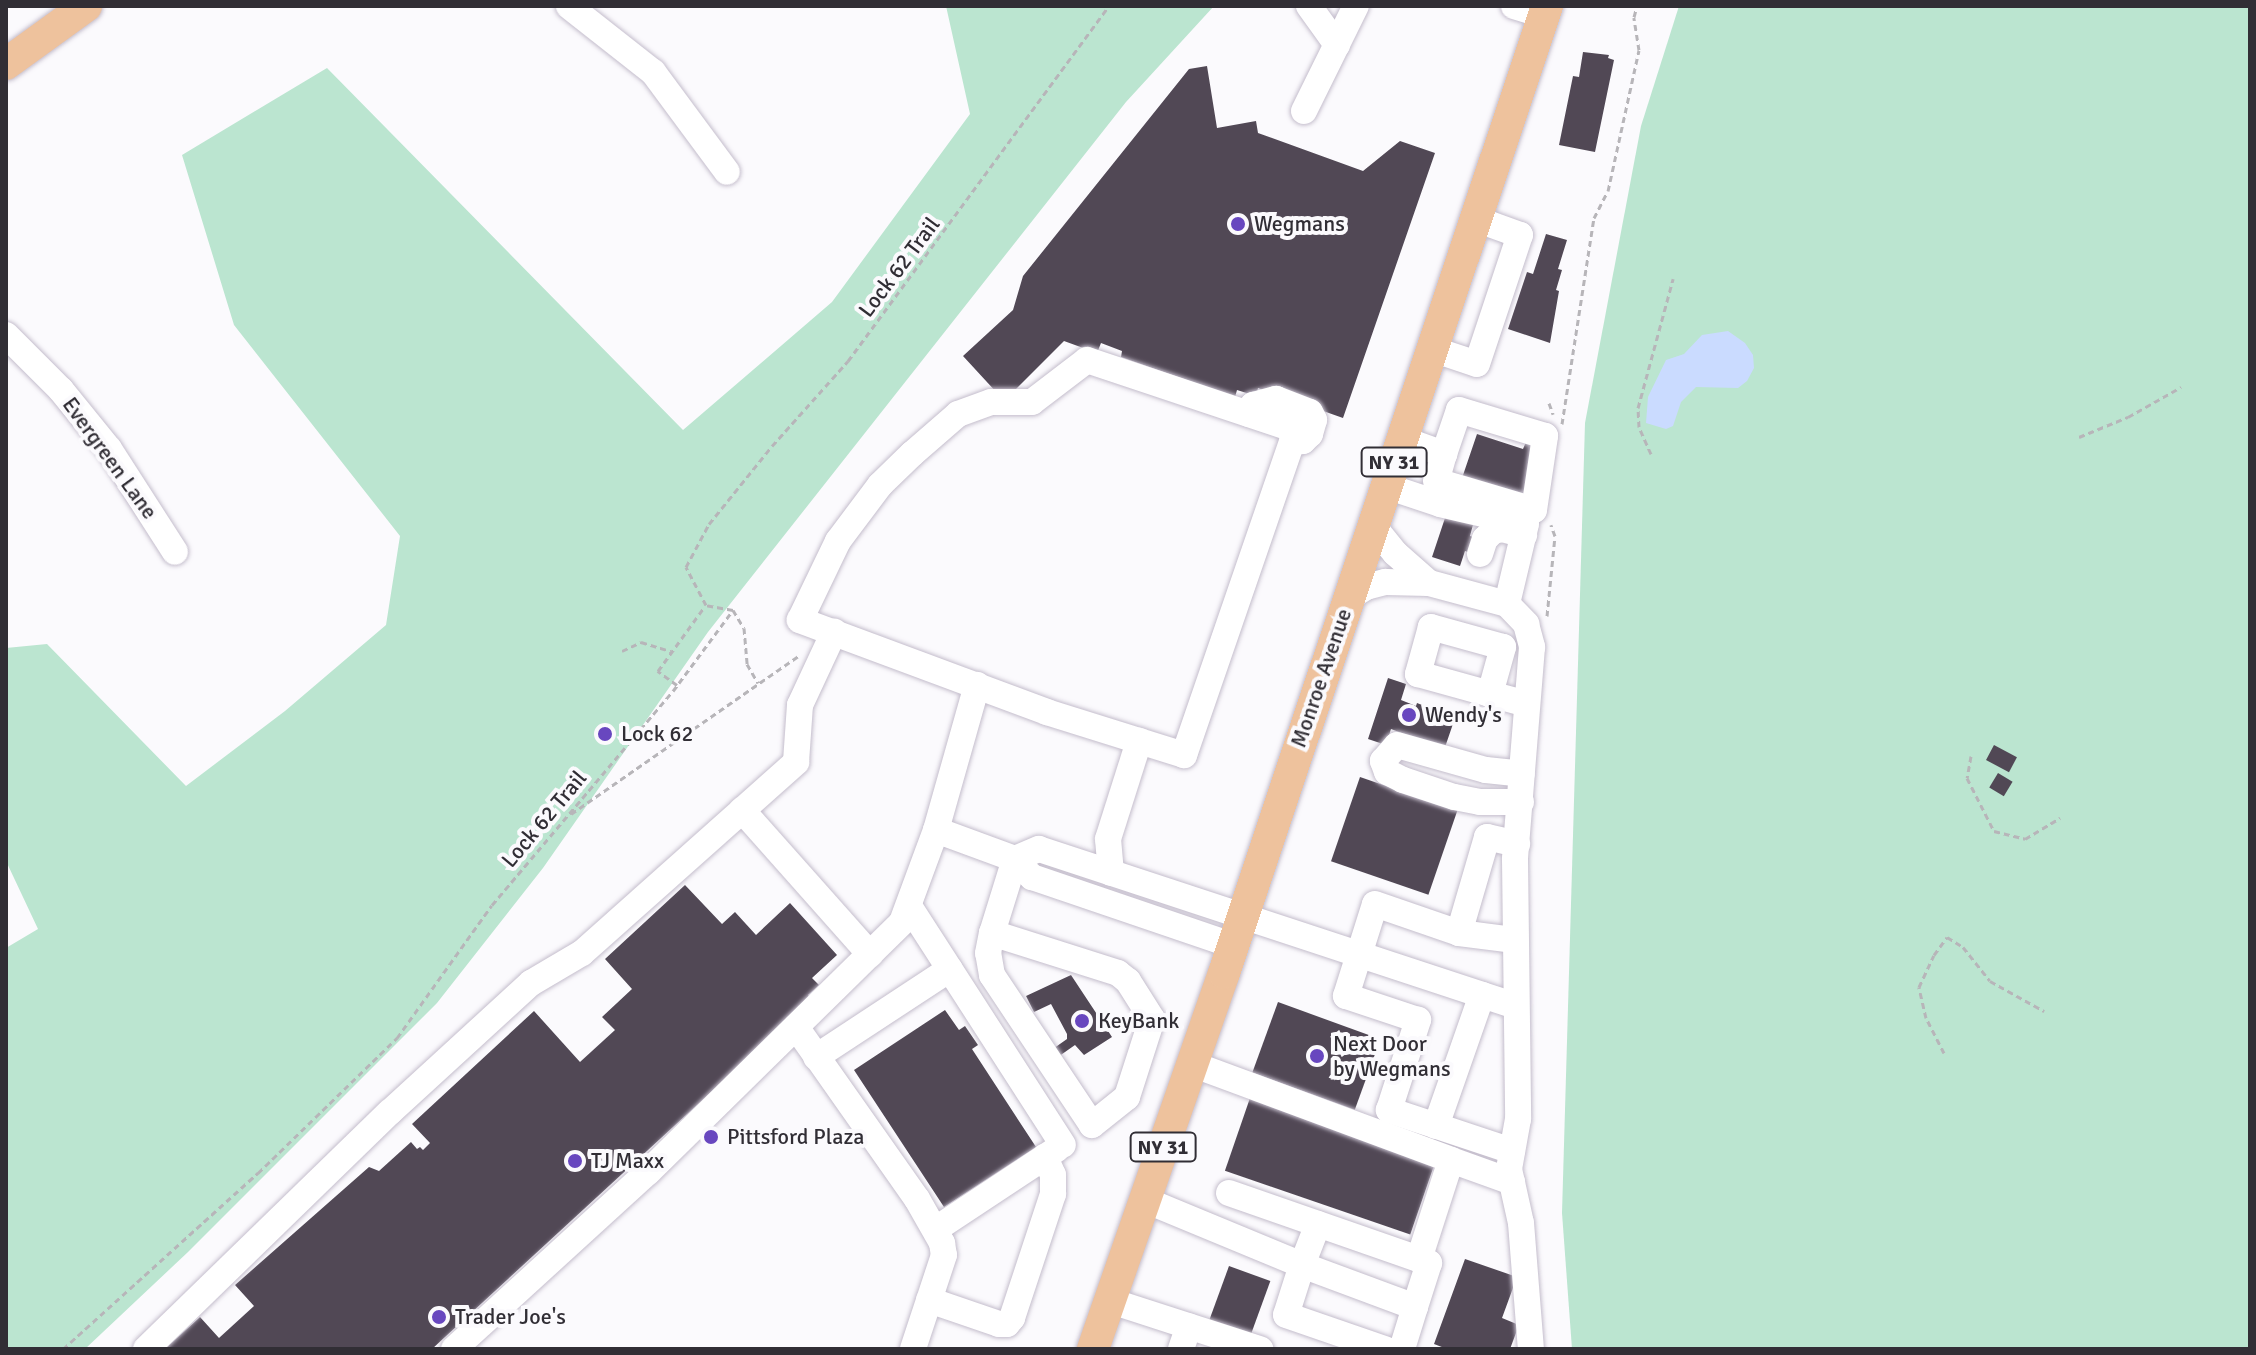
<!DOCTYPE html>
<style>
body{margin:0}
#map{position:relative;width:2256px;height:1355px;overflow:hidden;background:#fbfafd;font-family:Signika,sans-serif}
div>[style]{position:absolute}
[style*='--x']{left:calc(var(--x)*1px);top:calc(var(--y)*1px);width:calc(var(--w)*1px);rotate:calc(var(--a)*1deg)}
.green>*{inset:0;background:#bbe5d0}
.water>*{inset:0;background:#cadbff}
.building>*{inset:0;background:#514855;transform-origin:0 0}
.path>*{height:3px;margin-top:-1.5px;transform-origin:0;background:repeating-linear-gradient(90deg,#b7b5b9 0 6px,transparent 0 10px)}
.roads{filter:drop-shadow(0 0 2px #c4bdcc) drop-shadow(0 0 2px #c4bdcc)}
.minor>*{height:26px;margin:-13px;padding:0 13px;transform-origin:13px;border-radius:13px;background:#fff}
.major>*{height:32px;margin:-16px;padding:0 16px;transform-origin:16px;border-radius:16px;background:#eec29d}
.dots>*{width:22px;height:22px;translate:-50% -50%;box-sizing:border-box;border:4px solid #fbfafd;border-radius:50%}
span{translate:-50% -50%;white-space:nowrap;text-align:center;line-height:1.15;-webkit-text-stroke:8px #fbfafd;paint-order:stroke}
.shield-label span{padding:2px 6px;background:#fbfafd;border:2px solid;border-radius:6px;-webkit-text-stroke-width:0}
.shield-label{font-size:20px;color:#312e35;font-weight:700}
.poi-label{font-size:22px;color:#312e35}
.left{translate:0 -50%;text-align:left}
.street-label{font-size:22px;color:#312e35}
.frame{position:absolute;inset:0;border:8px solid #312e35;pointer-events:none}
</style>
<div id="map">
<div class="green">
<i style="clip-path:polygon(946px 6px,1214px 6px,1126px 102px,708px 632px,543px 868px,437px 1003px,188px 1252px,85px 1349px,6px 1349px,6px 948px,38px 929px,6px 861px,6px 648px,47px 644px,186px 786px,285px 711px,386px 625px,400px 536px,234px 325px,182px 155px,327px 68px,683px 430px,832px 302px,970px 114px)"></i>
<i style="clip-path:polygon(1679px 6px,2250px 6px,2250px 1349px,1572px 1349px,1562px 1213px,1585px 423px,1641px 126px)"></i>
</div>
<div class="water">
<i style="clip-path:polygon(1728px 331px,1745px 343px,1753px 355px,1754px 368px,1747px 381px,1738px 388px,1696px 387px,1681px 402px,1673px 426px,1666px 429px,1646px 423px,1648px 397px,1666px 360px,1684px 354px,1702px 335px)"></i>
</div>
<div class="building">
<i style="clip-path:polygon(1583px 52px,1609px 55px,1608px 58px,1614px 60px,1595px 152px,1559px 145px,1573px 76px,1579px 77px)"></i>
<i style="clip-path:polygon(1207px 66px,1217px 128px,1256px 121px,1258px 133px,1363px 171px,1400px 141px,1435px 153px,1343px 418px,1258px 388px,1256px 396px,1237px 390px,1235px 397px,1121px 357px,1122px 351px,1101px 343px,1097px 353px,1064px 341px,1010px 395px,998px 394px,963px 356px,1013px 310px,1023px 276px,1189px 69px)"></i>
<i style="clip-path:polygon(1546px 234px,1567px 240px,1558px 269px,1562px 270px,1556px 290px,1559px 291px,1550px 343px,1508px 329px,1527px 272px,1533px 274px)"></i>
<i style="clip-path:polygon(1477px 434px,1523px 449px,1526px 442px,1536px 446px,1530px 504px,1461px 481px)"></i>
<i style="clip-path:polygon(1447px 512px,1474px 521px,1470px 536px,1475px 538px,1471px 553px,1465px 551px,1460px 566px,1432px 557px)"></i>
<i style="clip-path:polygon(1388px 678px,1406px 684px,1401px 700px,1416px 706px,1417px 703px,1455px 718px,1443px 753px,1397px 736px,1399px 732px,1391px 729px,1386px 745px,1368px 739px)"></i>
<i style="left:1994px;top:745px;width:26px;height:17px;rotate:28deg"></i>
<i style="left:1998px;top:773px;width:17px;height:17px;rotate:31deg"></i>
<i style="left:1360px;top:777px;width:103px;height:89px;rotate:19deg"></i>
<i style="clip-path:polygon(685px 885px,722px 924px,735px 912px,756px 935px,790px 903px,837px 955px,812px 978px,819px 985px,808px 995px,812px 999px,432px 1349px,165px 1349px,200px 1317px,219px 1338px,254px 1306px,235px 1285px,369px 1167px,379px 1171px,411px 1142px,417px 1149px,420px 1147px,423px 1150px,430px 1143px,412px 1124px,534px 1011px,580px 1062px,615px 1030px,602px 1017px,632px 989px,605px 959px)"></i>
<i style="clip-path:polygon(1071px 975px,1112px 1037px,1084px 1055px,1075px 1045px,1055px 1059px,1050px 1051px,1067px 1039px,1067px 1034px,1051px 1004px,1034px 1012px,1026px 996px)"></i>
<i style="left:1278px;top:1002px;width:109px;height:75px;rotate:20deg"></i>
<i style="clip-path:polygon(945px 1010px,959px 1030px,965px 1026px,978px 1045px,972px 1049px,1036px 1147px,944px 1207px,854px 1070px)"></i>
<i style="left:1250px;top:1098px;width:196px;height:77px;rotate:19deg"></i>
<i style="clip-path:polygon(1465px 1259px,1517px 1277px,1502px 1318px,1519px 1325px,1510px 1349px,1447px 1349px,1434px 1344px)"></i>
<i style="left:1229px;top:1266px;width:44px;height:58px;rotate:20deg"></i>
</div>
<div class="path">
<i style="--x:1549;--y:403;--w:12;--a:70"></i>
<i style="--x:1562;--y:424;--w:208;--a:-81.2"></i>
<i style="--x:1594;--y:218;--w:30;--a:-63"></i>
<i style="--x:1608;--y:191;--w:144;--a:-77.6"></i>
<i style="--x:1639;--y:50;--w:33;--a:-99"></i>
<i style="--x:1634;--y:17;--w:11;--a:-75"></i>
<i style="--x:2079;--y:437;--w:53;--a:-22.2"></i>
<i style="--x:2128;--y:417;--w:61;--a:-29.5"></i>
<i style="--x:1651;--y:454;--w:30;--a:-114"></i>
<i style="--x:1639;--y:427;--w:19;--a:-93"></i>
<i style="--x:1638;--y:408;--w:134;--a:-74.8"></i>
<i style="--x:733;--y:610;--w:21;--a:59"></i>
<i style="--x:744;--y:628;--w:36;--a:85"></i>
<i style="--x:747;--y:664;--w:22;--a:60"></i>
<i style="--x:1547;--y:616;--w:80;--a:-84.3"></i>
<i style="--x:1555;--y:536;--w:12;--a:-110"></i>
<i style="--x:622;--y:651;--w:21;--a:-25"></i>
<i style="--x:641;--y:642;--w:31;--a:17"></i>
<i style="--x:677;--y:685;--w:24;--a:-144"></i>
<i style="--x:658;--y:671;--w:80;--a:-54.1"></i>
<i style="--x:1971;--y:756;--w:22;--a:100"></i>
<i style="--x:1967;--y:778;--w:59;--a:63"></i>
<i style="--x:1994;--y:831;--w:32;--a:14"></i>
<i style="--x:2025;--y:839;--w:41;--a:-31"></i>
<i style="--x:571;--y:814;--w:277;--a:-34.8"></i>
<i style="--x:1944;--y:1053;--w:39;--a:-117"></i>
<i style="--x:1926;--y:1018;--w:32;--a:-103"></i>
<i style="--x:1919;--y:987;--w:35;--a:-65"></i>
<i style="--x:1934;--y:955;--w:22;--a:-54"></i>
<i style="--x:1947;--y:937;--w:19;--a:32"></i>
<i style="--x:1963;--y:947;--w:43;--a:51.5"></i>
<i style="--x:1990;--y:981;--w:62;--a:29.1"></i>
<i style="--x:63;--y:1349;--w:263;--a:-42.1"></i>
<i style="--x:258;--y:1173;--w:194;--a:-44.2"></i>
<i style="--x:397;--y:1038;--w:163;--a:-54.5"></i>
<i style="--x:492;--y:905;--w:280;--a:-49.8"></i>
<i style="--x:673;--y:691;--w:101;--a:-53.5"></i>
<i style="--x:733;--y:610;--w:27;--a:-170"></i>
<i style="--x:706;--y:605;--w:43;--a:-117.8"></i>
<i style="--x:686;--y:567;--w:49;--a:-61.9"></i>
<i style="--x:709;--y:524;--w:100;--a:-51.1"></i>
<i style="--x:772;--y:446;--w:114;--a:-48.2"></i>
<i style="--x:848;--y:361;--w:441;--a:-53.7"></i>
</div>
<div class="roads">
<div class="minor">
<i style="--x:569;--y:6;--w:107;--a:38.2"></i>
<i style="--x:653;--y:72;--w:124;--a:53.5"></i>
<i style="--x:1309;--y:6;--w:48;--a:54.3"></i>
<i style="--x:1514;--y:6;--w:31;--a:17"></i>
<i style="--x:1304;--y:111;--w:117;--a:-63.7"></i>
<i style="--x:6;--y:335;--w:78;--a:45"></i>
<i style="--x:61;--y:390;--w:76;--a:50.9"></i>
<i style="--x:109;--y:449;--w:122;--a:57.3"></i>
<i style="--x:1432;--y:349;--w:47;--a:18.4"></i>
<i style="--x:1477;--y:364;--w:136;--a:-71.6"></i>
<i style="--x:1520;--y:235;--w:47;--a:-160"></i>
<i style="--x:1087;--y:360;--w:220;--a:18.5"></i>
<i style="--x:1296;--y:430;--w:344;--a:109"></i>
<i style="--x:1184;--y:755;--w:144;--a:-162.6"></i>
<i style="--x:1047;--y:712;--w:264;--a:-159.6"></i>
<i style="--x:800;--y:620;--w:88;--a:-64.3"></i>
<i style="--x:838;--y:541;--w:70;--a:-53.1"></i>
<i style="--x:880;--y:485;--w:45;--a:-44.1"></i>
<i style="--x:912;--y:454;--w:61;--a:-41"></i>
<i style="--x:958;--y:414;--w:35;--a:-20"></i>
<i style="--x:991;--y:402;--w:41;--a:0"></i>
<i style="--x:1032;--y:402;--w:69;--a:-37.4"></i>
<i style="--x:1249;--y:414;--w:10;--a:-66"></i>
<i style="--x:1253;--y:405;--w:24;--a:-15"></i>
<i style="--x:1276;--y:399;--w:36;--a:21"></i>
<i style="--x:1310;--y:412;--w:9;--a:63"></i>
<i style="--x:1314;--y:420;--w:15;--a:106"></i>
<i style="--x:1310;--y:434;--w:10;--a:135"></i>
<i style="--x:1303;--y:441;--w:11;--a:175"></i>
<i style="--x:1402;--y:439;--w:45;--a:19.7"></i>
<i style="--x:1444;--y:454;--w:18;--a:106"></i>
<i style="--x:1436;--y:481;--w:102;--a:16.5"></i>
<i style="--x:1534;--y:510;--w:75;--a:-81.5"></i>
<i style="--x:1545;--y:436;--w:90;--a:-163.2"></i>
<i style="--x:1459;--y:410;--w:46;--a:108.8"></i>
<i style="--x:1386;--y:486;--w:57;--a:18.4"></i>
<i style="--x:1440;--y:504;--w:88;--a:13.1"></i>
<i style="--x:1526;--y:524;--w:82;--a:103.4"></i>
<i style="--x:1507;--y:604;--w:81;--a:-164.9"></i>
<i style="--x:1480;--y:554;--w:16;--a:-72"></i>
<i style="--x:1485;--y:539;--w:11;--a:-45"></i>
<i style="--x:1493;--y:531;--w:9;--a:-13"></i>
<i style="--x:1502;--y:529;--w:23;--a:15"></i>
<i style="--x:1348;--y:598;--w:21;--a:-31"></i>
<i style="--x:1366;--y:587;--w:20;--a:-15"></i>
<i style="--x:1385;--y:582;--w:44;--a:1.3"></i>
<i style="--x:1429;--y:583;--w:45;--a:-138.6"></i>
<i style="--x:1395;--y:553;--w:35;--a:-129"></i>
<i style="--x:1507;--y:604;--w:28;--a:46"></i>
<i style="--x:1526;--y:624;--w:24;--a:75"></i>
<i style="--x:1532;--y:647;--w:213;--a:94.6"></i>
<i style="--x:1515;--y:859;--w:260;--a:89.3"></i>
<i style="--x:1518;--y:1119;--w:51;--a:100.2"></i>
<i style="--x:1509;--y:1169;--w:55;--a:77.5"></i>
<i style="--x:1521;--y:1223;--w:126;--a:85.5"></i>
<i style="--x:1490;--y:694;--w:49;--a:-74.5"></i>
<i style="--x:1503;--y:647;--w:75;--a:-164.5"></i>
<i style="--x:1431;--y:627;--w:49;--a:105.5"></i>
<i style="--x:1418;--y:674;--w:75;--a:15.5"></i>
<i style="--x:1490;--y:694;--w:38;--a:15"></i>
<i style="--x:1521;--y:802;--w:41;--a:180"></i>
<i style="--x:1480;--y:802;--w:26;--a:-169"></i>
<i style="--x:1454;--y:797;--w:54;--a:-161.6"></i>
<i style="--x:1403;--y:780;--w:18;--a:-153"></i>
<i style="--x:1387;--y:772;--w:12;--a:-110"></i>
<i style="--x:1383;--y:761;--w:21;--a:-49"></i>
<i style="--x:1397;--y:745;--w:92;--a:15.7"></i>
<i style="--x:1486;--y:770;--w:36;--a:6"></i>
<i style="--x:742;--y:810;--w:193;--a:48.4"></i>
<i style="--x:936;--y:830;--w:84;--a:20.2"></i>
<i style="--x:1015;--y:859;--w:25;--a:47"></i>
<i style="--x:1032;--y:877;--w:211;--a:18.8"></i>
<i style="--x:1015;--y:859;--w:26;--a:-23"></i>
<i style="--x:1039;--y:849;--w:502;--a:18.22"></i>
<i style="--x:1111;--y:873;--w:34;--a:-95"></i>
<i style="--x:1108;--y:839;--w:103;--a:-72.4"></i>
<i style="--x:909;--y:906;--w:284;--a:57.2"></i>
<i style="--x:992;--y:933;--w:132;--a:17.6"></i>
<i style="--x:1118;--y:973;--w:13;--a:39"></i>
<i style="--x:1128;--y:981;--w:45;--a:57.7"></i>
<i style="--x:1152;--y:1019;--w:82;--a:107.8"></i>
<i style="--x:1127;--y:1097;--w:45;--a:141.3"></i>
<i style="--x:1092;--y:1125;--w:180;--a:-123.7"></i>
<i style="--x:992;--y:975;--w:22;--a:-100"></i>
<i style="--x:988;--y:953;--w:20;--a:-79"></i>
<i style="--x:992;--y:933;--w:77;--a:-72.7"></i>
<i style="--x:1459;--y:933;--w:55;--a:7.3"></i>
<i style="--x:796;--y:1027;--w:210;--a:54.9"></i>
<i style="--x:917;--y:1199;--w:51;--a:60.4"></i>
<i style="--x:942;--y:1243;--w:12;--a:81"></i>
<i style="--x:944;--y:1255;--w:99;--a:108.3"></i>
<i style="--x:816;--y:1057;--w:160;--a:-33.3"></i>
<i style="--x:1192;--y:1064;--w:276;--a:20.3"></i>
<i style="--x:1451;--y:1160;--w:104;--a:107.9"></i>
<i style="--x:1436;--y:1126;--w:139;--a:-70.7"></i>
<i style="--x:1512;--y:1151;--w:130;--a:-161.6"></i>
<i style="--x:1389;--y:1110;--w:95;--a:-72.1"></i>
<i style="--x:1418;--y:1020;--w:76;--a:-161.6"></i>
<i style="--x:1346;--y:996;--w:96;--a:-72.5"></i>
<i style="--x:1375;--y:904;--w:89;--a:19"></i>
<i style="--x:1459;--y:933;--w:100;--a:-73.7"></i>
<i style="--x:1487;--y:837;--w:31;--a:13"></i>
<i style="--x:1451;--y:1160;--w:65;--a:19.8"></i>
<i style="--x:1229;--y:1193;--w:201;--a:19.2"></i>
<i style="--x:1419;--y:1259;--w:11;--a:22"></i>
<i style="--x:1429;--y:1263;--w:46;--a:107.7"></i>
<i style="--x:1415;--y:1307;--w:121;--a:-159.6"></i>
<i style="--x:1302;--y:1265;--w:44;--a:-68.7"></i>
<i style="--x:1145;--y:1200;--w:170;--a:22.5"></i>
<i style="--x:1302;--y:1265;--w:52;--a:107.7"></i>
<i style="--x:1286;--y:1315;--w:105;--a:19"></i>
<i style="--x:936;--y:1229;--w:145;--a:-33.5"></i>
<i style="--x:929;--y:1300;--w:74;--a:18.9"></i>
<i style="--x:999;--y:1324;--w:8;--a:0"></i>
<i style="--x:1007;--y:1324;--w:8;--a:-50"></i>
<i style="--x:1012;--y:1318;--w:131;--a:-71.7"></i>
<i style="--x:1053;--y:1194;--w:19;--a:-90"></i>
<i style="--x:1053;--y:1175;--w:20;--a:-114"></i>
<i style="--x:1111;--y:1301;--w:157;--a:17.9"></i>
<i style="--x:146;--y:1349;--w:340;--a:-44.2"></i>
<i style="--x:390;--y:1112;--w:191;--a:-42.5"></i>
<i style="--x:531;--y:983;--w:59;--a:-30.5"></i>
<i style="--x:582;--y:953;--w:287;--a:-41.7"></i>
<i style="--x:796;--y:762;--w:57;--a:-86"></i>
<i style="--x:800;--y:705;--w:81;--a:-65"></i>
<i style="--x:454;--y:1349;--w:263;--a:-42.4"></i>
<i style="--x:648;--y:1172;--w:356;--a:-44.5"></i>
<i style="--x:902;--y:922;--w:98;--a:-69.7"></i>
<i style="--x:936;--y:830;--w:151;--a:-74.2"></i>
<i style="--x:1181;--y:1349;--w:24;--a:-71"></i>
<i style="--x:1402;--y:1349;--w:44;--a:-72.8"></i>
</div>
<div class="major">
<i style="--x:6;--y:64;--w:99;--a:-35.9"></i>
<i style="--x:1093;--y:1349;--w:398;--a:-70.8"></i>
<i style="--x:1224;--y:973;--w:1020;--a:-71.53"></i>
</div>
</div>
<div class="dots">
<i style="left:1238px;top:224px;background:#6847bf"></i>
<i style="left:1409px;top:715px;background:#6847bf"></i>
<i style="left:605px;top:734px;background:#6847bf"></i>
<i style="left:1082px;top:1021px;background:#6847bf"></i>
<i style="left:1317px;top:1056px;background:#6847bf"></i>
<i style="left:711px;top:1137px;background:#6847bf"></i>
<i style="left:575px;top:1161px;background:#6847bf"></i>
<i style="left:439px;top:1317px;background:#6847bf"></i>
</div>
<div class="shield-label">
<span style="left:1394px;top:462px">NY 31</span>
<span style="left:1163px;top:1147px">NY 31</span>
</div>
<div class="poi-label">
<span class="left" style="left:1254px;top:224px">Wegmans</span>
<span class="left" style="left:1425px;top:715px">Wendy's</span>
<span class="left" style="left:621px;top:734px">Lock 62</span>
<span class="left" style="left:1098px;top:1021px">KeyBank</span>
<span class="left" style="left:1333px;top:1056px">Next Door<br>by Wegmans</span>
<span class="left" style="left:727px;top:1137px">Pittsford Plaza</span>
<span class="left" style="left:591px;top:1161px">TJ Maxx</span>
<span class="left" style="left:455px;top:1317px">Trader Joe's</span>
</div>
<div class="street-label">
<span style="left:899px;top:267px;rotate:-53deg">Lock 62 Trail</span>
<span style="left:110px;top:458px;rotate:54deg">Evergreen Lane</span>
<span style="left:1321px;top:678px;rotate:-71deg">Monroe Avenue</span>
<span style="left:544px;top:819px;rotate:-50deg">Lock 62 Trail</span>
</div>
<div class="frame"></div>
</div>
